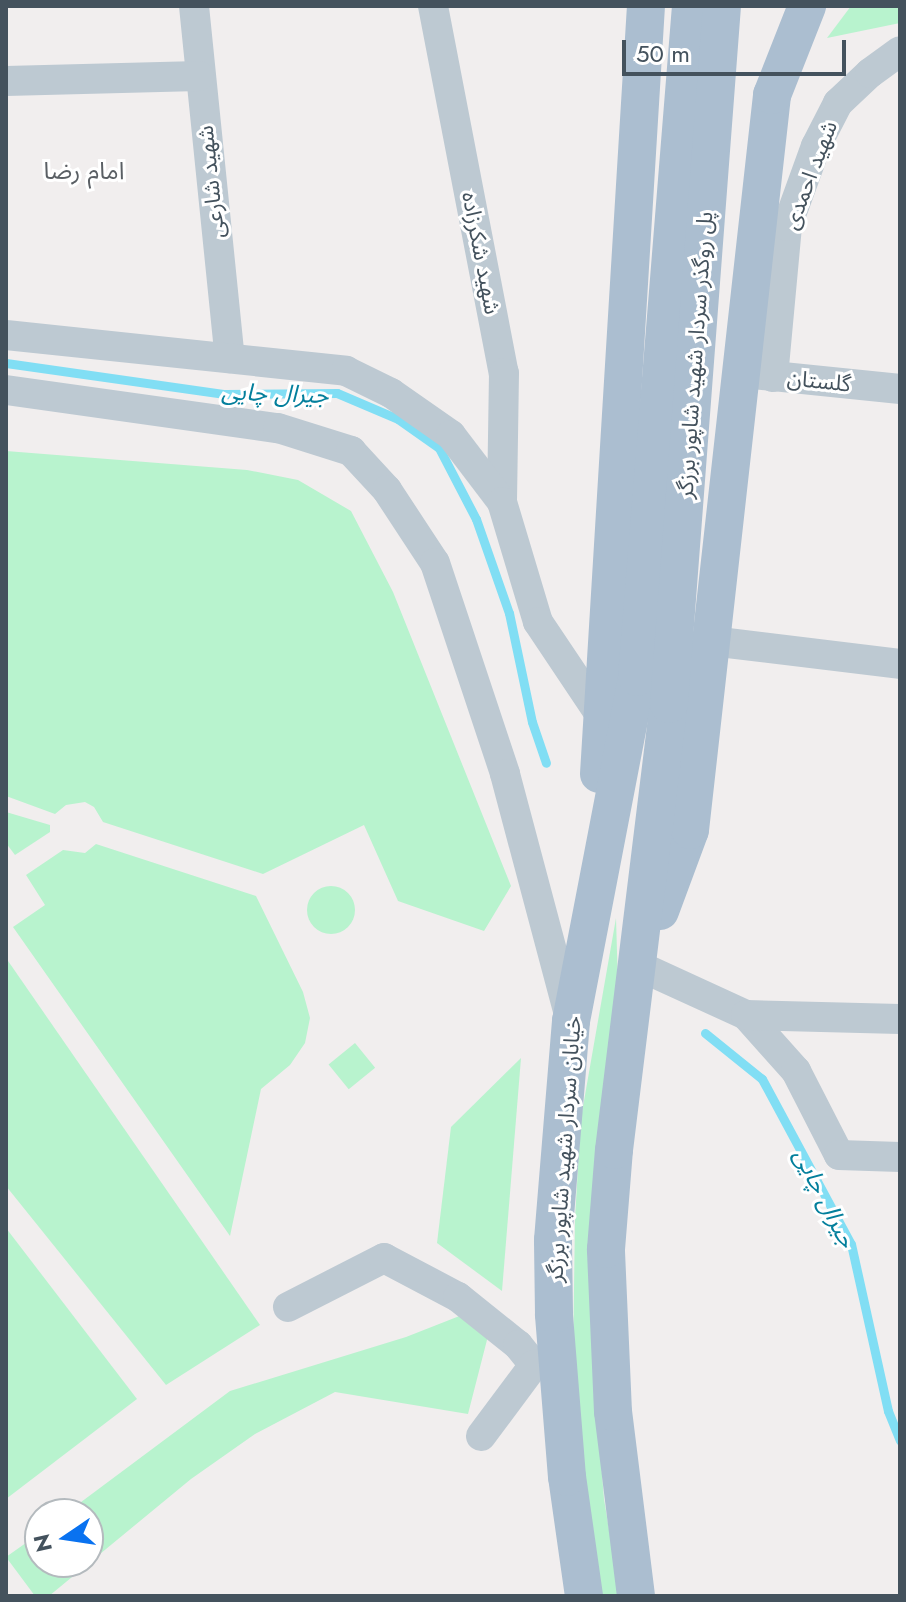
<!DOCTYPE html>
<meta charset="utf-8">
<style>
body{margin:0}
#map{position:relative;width:906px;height:1602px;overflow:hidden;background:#f1eeee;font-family:Jost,"Noto Sans Arabic",sans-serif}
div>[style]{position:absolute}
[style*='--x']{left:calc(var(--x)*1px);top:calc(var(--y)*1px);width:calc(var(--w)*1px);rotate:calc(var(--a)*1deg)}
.green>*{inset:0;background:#b8f3ce;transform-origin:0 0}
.round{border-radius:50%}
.stream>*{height:9px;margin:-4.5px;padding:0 4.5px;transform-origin:4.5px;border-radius:4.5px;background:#81def4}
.minor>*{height:30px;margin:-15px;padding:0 15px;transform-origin:15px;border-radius:15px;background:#bdc9d2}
.major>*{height:38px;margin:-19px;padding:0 19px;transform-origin:19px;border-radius:19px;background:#abbed0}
span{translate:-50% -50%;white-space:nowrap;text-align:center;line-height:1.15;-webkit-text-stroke:6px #fff;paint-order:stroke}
.street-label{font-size:22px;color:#44525d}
.neighbourhood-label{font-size:24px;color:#5a5f64}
.water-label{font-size:24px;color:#037f9c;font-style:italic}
.frame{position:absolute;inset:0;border:8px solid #44525d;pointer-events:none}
.north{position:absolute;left:24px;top:1498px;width:80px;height:80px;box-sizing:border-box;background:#fff;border:2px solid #b4babe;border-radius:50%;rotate:257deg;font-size:22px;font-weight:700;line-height:32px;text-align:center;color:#44525d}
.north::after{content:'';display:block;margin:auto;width:28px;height:36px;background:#0972f0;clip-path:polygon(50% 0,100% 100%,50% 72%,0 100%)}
.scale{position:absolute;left:622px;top:40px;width:224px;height:36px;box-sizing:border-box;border:4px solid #44525d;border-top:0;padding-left:10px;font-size:24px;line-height:28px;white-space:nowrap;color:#44525d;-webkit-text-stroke:6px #fff;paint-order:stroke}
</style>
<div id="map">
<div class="green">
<i style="clip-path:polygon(851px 6px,900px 6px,900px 23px,827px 38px)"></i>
<i style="clip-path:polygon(6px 451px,247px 470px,298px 480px,351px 511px,393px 592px,511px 886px,484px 931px,398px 901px,364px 825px,263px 874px,103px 822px,94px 807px,85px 802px,66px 805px,55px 814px,6px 796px)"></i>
<i style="clip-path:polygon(6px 812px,50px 825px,50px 832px,15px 855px,6px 843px)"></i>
<i style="clip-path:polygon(96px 844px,256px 896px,303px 992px,310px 1018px,305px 1043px,290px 1065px,261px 1089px,230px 1236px,13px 927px,45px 905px,26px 875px,63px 850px,85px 853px)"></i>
<i class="round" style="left:307px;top:886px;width:48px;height:48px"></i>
<i style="clip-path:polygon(616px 918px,618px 986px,593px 1361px,604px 1499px,620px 1596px,601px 1596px,586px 1506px,573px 1361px,575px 1218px,581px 1118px)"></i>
<i style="clip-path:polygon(6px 958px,260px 1325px,166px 1385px,6px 1186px)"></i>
<i style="left:355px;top:1043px;width:32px;height:34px;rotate:51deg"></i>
<i style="clip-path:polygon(521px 1058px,502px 1291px,437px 1243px,451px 1127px)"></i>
<i style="clip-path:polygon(6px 1228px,137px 1399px,6px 1499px)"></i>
<i style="clip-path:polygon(462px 1315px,488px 1336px,468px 1414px,335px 1392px,255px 1434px,191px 1479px,49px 1596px,35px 1596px,6px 1557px,40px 1533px,40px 1562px,88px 1562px,88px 1514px,65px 1514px,230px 1391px,406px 1337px)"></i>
</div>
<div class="stream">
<i style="--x:6;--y:363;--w:221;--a:8.1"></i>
<i style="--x:225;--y:394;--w:112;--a:-0.5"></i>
<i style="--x:337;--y:393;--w:66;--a:23.1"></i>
<i style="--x:398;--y:419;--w:50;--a:35.3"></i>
<i style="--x:439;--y:448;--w:80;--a:62.5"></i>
<i style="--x:476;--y:519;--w:100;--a:70.7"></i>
<i style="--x:509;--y:613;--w:111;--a:78.1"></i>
<i style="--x:532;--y:722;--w:43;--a:71.1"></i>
<i style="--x:705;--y:1033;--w:73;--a:38.9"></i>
<i style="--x:762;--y:1079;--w:187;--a:61.7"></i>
<i style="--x:851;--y:1244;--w:171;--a:77.5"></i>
<i style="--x:888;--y:1411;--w:32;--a:68"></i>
</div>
<div class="minor">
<i style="--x:194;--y:6;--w:354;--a:84.2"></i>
<i style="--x:433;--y:6;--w:374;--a:79.1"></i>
<i style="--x:504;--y:373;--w:129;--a:90.9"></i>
<i style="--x:6;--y:81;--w:193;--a:-1.5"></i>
<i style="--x:6;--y:335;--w:342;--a:6"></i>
<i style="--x:346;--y:371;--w:50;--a:26.1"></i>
<i style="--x:391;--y:393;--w:73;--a:35"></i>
<i style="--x:451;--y:435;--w:84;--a:52.7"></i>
<i style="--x:502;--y:502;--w:125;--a:73.3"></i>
<i style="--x:538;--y:622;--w:113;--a:56.2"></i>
<i style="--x:753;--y:374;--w:148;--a:5.8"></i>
<i style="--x:773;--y:377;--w:152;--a:-84.7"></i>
<i style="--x:787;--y:226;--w:85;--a:-70.1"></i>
<i style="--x:816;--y:146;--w:48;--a:-62.9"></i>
<i style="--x:838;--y:103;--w:44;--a:-43.2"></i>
<i style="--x:870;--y:73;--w:37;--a:-36"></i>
<i style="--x:6;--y:390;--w:275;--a:8"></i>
<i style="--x:278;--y:428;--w:77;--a:17.5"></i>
<i style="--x:351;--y:451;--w:53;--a:47.3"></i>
<i style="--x:387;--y:490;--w:87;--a:56.7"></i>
<i style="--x:435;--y:563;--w:222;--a:71.6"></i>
<i style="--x:505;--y:774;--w:253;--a:75.1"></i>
<i style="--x:711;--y:641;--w:190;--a:6.9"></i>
<i style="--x:639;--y:966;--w:118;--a:24.6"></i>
<i style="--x:746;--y:1015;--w:75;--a:48.2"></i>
<i style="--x:796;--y:1071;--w:94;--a:62.9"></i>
<i style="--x:839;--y:1155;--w:61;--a:1.9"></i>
<i style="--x:746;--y:1015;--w:154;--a:1.5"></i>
<i style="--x:288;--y:1307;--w:108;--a:-27"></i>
<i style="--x:384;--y:1258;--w:84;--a:27.8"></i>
<i style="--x:458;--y:1297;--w:77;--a:38.7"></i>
<i style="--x:518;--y:1345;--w:26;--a:51"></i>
<i style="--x:534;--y:1365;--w:23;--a:-10"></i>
<i style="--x:481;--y:1436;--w:89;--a:-53.3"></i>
</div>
<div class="major">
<i style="--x:599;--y:774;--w:769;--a:-86.5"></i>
<i style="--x:660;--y:911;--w:86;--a:-69.7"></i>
<i style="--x:690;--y:830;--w:740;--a:-83.63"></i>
<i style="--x:772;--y:95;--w:96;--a:-68.5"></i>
<i style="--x:584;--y:1596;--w:120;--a:-98.1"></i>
<i style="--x:567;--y:1477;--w:164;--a:-94.6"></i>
<i style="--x:554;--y:1314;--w:74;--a:-90.8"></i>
<i style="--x:553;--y:1240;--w:220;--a:-85.3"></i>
<i style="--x:571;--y:1021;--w:350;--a:-79.1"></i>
<i style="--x:637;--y:677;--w:673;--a:-85.4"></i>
<i style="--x:636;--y:1596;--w:185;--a:-97.1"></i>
<i style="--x:613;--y:1412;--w:163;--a:-92.5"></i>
<i style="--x:606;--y:1249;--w:99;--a:-85.4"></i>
<i style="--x:614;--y:1150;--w:449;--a:-83"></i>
<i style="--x:669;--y:704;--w:700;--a:-85.66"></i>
</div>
<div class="street-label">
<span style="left:810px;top:175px;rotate:-69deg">شهید احمدی</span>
<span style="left:211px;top:182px;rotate:-96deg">شهید شارعی</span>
<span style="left:481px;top:253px;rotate:79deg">شهید شکرزاده</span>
<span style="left:695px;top:355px;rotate:-86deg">پل روگذر سردار شهید شاپور برزگر</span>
<span style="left:819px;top:381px;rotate:6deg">گلستان</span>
<span style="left:564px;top:1149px;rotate:-86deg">خیابان سردار شهید شاپور برزگر</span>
</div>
<div class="neighbourhood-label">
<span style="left:84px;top:171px">امام رضا</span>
</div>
<div class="water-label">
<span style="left:275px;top:393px;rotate:2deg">جیرال چایی</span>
<span style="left:825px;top:1198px;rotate:63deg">جیرال چایی</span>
</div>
<div class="frame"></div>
<div class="north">N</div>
<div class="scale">50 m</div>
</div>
